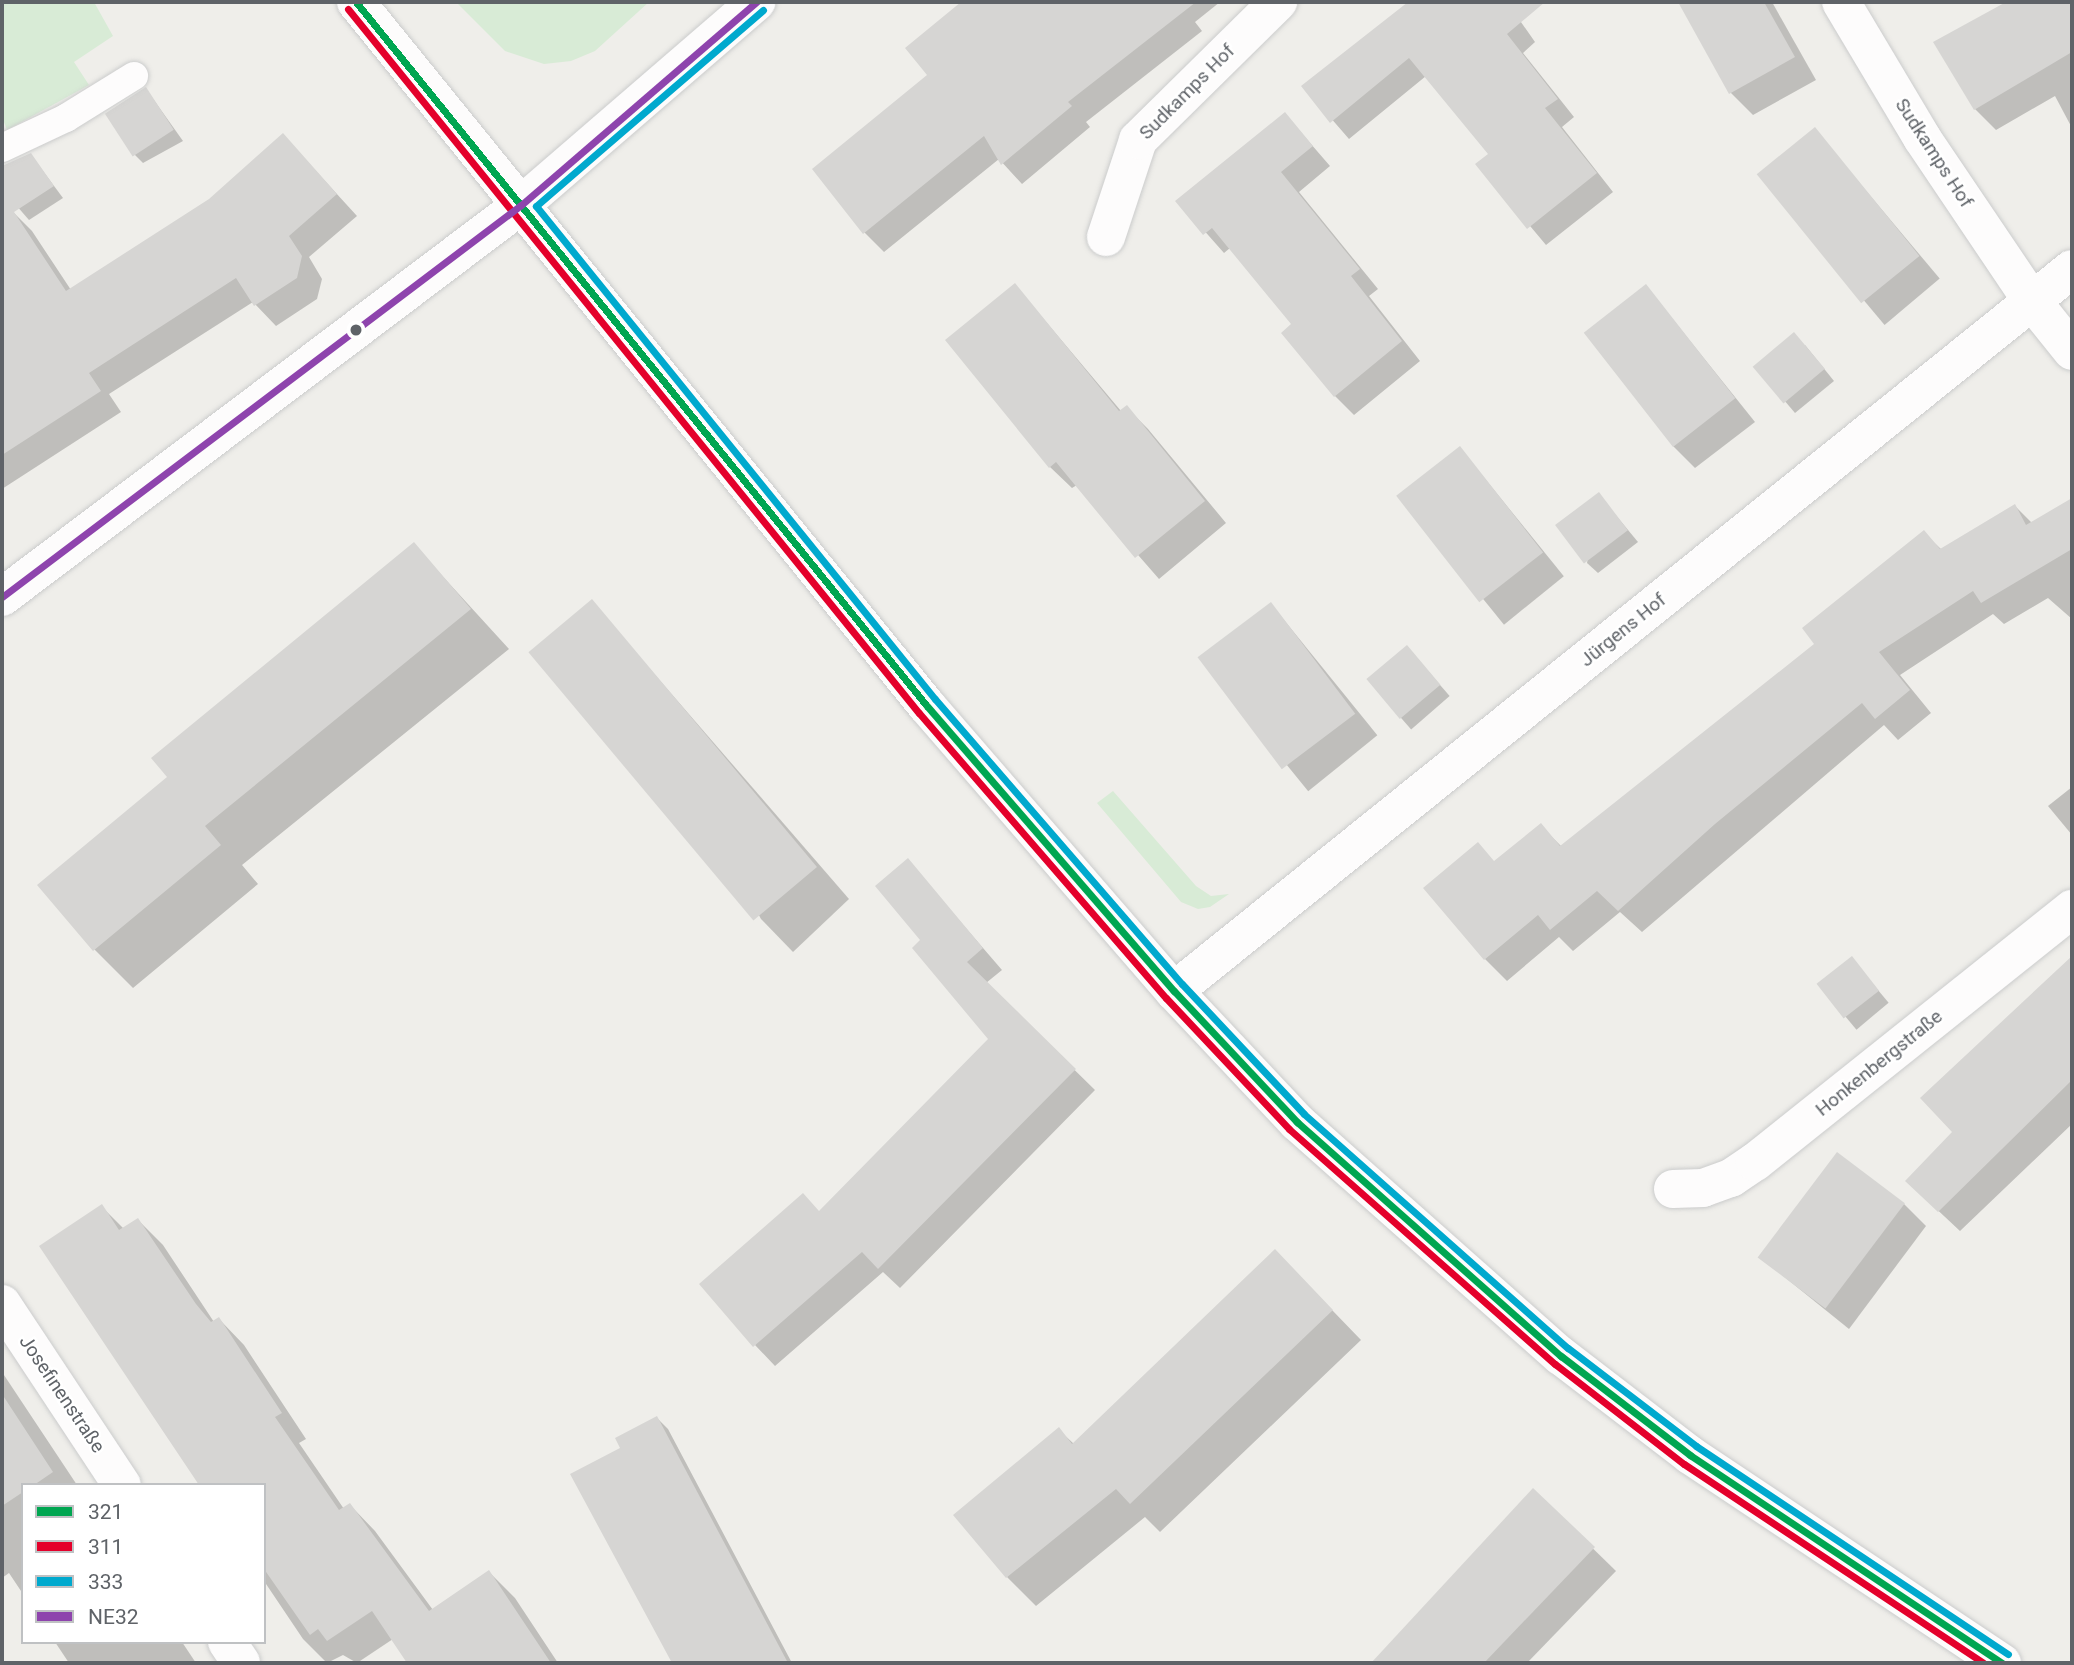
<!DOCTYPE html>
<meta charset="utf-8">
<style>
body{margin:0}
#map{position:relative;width:2074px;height:1665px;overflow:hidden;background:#efeeea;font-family:Roboto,sans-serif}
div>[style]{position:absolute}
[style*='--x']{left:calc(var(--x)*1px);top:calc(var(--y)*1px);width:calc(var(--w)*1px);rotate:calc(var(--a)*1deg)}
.green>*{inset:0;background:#d8ebd6}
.shadow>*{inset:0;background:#0003;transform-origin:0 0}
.building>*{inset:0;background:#d6d5d3;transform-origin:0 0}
.roads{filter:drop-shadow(0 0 2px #cbcccc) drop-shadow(0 0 2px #cbcccc)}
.lane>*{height:28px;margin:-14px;padding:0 14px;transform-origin:14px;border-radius:14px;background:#fdfcfc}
.street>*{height:38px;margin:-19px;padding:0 19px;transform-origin:19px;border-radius:19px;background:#fdfcfc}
.secondary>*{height:38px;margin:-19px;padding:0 19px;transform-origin:19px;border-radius:19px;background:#fdfcfc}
.bus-1>*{height:7px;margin:-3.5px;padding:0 3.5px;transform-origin:3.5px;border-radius:3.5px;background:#00a651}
.bus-2>*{height:7px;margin:-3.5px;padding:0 3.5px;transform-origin:3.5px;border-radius:3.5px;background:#e4002b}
.bus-3>*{height:7px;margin:-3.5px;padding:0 3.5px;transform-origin:3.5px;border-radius:3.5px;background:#00a9ce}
.bus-4>*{height:7px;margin:-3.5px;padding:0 3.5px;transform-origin:3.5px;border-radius:3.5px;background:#8e44ad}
.dots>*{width:19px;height:19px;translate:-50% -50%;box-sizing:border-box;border:4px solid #fff;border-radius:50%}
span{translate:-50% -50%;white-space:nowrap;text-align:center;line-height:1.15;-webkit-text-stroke:5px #fff;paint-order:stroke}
.street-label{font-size:19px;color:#5f6368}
.frame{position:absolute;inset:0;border:4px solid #5f6368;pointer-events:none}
.legend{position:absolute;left:21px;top:1483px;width:245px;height:161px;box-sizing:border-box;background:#fff;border:2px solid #bfc1c3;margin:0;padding:9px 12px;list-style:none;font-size:21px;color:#5f6368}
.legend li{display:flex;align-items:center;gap:14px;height:35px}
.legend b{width:35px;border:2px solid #bfc1c3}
</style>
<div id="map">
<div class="green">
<i style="clip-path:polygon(2px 2px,94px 2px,113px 36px,74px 62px,89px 85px,7px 130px,2px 117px)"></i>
<i style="clip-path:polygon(456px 2px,649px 2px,595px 51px,571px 61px,544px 64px,505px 51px)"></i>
<i style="clip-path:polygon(1113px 791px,1196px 886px,1211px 896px,1229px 894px,1210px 907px,1198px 909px,1181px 902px,1097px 803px)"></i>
</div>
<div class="shadow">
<i style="clip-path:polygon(964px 2px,1018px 2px,1032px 19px,1052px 2px,1220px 2px,1195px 22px,1202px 31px,1086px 122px,1090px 127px,1022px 184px,999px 159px,884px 252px,864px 232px,930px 76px,907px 48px)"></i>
<i style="clip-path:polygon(1411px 2px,1507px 2px,1535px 42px,1523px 53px,1574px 117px,1562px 127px,1613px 192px,1546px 245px,1478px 164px,1490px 154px,1426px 76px,1349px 139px,1303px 86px)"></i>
<i style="clip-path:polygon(1680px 2px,1772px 2px,1816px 80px,1753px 115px,1731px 93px)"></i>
<i style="clip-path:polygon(2009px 2px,2056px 2px,2072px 27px,2072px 128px,2055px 96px,1996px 130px,1975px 109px,1935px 42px)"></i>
<i style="clip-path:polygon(146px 89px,183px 141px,143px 163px,132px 152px)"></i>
<i style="clip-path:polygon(1285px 114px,1330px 166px,1299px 192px,1378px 289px,1369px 296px,1420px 361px,1354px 415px,1335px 396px,1293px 324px,1230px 248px,1224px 253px,1178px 201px)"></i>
<i style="left:1815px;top:130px;width:194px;height:72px;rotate:50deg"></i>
<i style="clip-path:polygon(283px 135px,357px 216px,309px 257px,322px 279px,317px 299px,276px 326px,253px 302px,109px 394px,121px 412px,2px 489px,2px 383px,19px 371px,2px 343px,2px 216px,11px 210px,32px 231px,71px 290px,210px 200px)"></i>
<i style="clip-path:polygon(31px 155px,63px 198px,29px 220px,2px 189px,2px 170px)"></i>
<i style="clip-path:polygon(1015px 285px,1121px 411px,1126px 407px,1148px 429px,1226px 523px,1159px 579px,1077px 485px,1072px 488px,1050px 467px)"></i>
<i style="clip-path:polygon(1646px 286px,1755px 422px,1695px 468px,1673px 446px)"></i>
<i style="clip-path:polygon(1805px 345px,1834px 381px,1795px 413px,1756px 367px)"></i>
<i style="left:1460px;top:448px;width:165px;height:77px;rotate:51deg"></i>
<i style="clip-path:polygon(1599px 495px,1638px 542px,1598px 573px,1587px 563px)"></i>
<i style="clip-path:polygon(2072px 500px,2072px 619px,2048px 598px,2004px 624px,1993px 614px,1900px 675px,1931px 713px,1898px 740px,1884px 725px,1642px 932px,1620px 912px,1573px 951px,1559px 937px,1507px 981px,1485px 959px,1496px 863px,1541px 826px,1562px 847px,1817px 644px,1924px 533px,1942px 550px,2015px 506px,2032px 523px)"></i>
<i style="clip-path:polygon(414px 545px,509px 649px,242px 865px,258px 884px,133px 988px,94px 949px,169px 777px)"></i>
<i style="clip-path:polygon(591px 601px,849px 899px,793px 952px,761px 919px)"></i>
<i style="left:1271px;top:604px;width:169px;height:89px;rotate:51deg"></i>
<i style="left:1407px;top:647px;width:65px;height:51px;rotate:49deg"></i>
<i style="clip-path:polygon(2072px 787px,2072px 835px,2048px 806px)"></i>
<i style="clip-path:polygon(908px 861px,1002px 970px,986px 983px,1095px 1090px,900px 1288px,883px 1272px,775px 1366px,755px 1345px,819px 1212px,990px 1039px,923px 940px)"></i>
<i style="clip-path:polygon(2072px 958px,2072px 1124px,1960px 1231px,1929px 1202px,1954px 1132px,1922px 1098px)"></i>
<i style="left:1852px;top:959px;width:57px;height:42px;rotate:50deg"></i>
<i style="clip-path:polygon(1904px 1204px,1926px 1226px,1849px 1329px,1761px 1258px)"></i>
<i style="clip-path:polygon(102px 1207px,124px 1229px,138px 1220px,163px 1245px,214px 1322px,219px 1319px,244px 1345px,306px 1439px,299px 1443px,344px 1509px,350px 1505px,375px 1531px,433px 1610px,489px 1572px,515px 1598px,558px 1663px,409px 1663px,393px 1639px,357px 1663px,343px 1655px,327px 1663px,303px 1639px,264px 1581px,264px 1485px)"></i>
<i style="clip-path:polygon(1304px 1281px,1361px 1340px,1160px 1532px,1145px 1517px,1036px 1606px,1007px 1577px,1059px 1430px,1074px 1444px)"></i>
<i style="clip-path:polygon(2px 1372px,77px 1485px,23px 1485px,23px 1594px,9px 1573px,2px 1578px)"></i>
<i style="clip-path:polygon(657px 1418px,668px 1429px,792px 1663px,674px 1663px,573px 1475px,622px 1448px)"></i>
<i style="clip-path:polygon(1533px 1490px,1616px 1571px,1527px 1663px,1373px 1663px)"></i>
<i style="clip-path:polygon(55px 1642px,182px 1642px,196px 1663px,69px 1663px)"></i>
</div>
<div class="building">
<i style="clip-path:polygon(961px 2px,1196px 2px,1068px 102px,1072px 106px,1001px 165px,984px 136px,863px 234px,812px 169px,927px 75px,905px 48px)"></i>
<i style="clip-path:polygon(1408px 2px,1545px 2px,1507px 34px,1558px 99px,1545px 108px,1597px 173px,1527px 229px,1475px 164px,1488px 154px,1409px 58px,1330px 123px,1301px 86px)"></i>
<i style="clip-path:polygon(1678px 2px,1764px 2px,1795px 57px,1729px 94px)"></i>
<i style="clip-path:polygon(2006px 2px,2072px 2px,2072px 52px,1974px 110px,1933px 42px)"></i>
<i style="left:146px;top:87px;width:51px;height:49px;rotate:57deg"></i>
<i style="clip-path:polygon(1285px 112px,1313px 146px,1281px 172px,1360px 269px,1351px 276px,1402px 341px,1334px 397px,1281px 333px,1291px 324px,1212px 228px,1203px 235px,1175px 201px)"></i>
<i style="left:1815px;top:127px;width:166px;height:75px;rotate:51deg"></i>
<i style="clip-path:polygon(283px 133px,337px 194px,289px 236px,302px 256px,297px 278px,254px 306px,236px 278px,89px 373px,101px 391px,2px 455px,2px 166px,31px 153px,54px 186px,14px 212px,66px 291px,209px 199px)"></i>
<i style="clip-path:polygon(1015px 283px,1119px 411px,1127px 405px,1205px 501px,1135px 558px,1056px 462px,1049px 468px,945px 340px)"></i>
<i style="left:1646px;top:284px;width:145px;height:79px;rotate:52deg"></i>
<i style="left:1794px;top:332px;width:48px;height:54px;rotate:50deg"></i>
<i style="left:1460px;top:446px;width:135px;height:81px;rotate:52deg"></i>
<i style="left:1599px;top:492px;width:48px;height:55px;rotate:53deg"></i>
<i style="clip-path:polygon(2072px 498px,2072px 549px,1981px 603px,1973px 591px,1879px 652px,1910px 690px,1875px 719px,1862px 703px,1715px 824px,1618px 911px,1597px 891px,1550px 930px,1538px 915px,1484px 960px,1423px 888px,1478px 842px,1494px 861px,1541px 823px,1560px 846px,1814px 644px,1802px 628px,1924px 530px,1940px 549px,2015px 504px,2026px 525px)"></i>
<i style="clip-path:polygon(414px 542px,471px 609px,205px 826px,221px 845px,93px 951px,37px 885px,167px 777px,151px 758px)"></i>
<i style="left:592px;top:599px;width:350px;height:83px;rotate:50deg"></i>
<i style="left:1271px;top:602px;width:140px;height:92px;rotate:53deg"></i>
<i style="left:1407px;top:645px;width:52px;height:53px;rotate:50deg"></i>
<i style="clip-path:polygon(908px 858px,983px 948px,967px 962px,1076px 1069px,878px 1269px,862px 1252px,753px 1347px,699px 1284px,803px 1193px,819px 1211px,988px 1039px,912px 948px,920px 940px,875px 886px)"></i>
<i style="left:1852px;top:956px;width:44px;height:45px;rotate:52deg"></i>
<i style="clip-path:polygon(2072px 956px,2072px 1080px,1938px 1212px,1905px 1181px,1952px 1132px,1920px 1098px)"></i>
<i style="left:1837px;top:1152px;width:85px;height:132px;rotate:37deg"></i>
<i style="clip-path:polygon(102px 1204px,119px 1230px,138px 1218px,196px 1304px,211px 1322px,219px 1317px,282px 1413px,275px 1417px,339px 1510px,350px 1503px,429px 1611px,489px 1570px,551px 1663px,407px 1663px,372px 1611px,327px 1641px,318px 1629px,310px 1635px,264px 1569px,264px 1485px,199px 1485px,39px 1246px)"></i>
<i style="clip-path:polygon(1275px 1249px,1333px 1310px,1130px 1504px,1116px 1489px,1006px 1578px,953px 1515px,1059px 1427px,1072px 1444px)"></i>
<i style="clip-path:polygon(2px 1394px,53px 1472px,34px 1485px,23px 1485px,23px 1492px,2px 1506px)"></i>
<i style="clip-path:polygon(657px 1416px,788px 1663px,672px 1663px,570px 1474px,620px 1448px,615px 1438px)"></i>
<i style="clip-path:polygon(1533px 1488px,1595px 1547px,1484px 1663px,1371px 1663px)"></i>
</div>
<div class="roads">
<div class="lane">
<i style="--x:2;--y:148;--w:71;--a:-25.1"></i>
<i style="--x:66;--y:118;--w:80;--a:-31.7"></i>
</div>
<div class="street">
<i style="--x:1841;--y:2;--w:158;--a:59.2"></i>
<i style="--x:1922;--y:138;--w:197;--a:56"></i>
<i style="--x:2032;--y:301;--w:64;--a:51.3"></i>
<i style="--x:1106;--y:237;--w:102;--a:-71.7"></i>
<i style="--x:1138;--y:140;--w:197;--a:-44.6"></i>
<i style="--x:1174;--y:991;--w:1152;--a:-38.8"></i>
<i style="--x:1673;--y:1189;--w:30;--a:-2"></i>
<i style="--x:1703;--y:1188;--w:30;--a:-20"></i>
<i style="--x:1731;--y:1178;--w:29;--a:-34"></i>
<i style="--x:1755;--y:1162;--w:406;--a:-38.6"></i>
<i style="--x:2;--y:1304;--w:217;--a:56.5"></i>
<i style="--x:227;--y:1642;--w:25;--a:56"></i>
</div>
<div class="secondary">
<i style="--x:356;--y:2;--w:906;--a:50.96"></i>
<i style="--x:927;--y:706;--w:377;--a:49.1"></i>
<i style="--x:1174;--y:991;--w:180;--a:46.8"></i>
<i style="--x:1297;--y:1122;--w:353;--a:41.6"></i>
<i style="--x:1561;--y:1356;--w:163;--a:37.5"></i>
<i style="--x:1690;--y:1455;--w:375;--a:33.7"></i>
<i style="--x:2;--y:597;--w:650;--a:-37.06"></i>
<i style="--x:521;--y:205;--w:311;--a:-40.8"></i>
</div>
</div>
<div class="bus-1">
<i style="--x:356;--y:2;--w:906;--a:50.96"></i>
<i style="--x:927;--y:706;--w:377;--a:49.1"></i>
<i style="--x:1174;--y:991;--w:180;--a:46.8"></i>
<i style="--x:1297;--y:1122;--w:353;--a:41.6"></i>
<i style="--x:1561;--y:1356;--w:163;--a:37.5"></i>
<i style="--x:1690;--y:1455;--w:375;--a:33.7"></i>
</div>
<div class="bus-2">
<i style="--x:348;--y:9;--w:906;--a:50.96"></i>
<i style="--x:919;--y:713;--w:377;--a:49.1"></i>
<i style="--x:1166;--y:998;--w:180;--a:46.8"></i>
<i style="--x:1289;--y:1129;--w:355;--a:41.5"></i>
<i style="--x:1555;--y:1364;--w:163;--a:37.8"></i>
<i style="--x:1684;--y:1464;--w:359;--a:33.6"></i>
</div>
<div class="bus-3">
<i style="--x:763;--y:10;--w:300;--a:139.2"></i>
<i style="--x:536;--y:206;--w:634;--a:51.02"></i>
<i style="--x:935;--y:699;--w:377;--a:49.1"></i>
<i style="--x:1182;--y:984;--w:178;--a:46.8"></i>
<i style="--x:1304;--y:1114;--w:353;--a:41.6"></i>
<i style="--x:1568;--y:1348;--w:161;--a:37.4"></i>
<i style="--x:1696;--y:1446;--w:375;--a:33.7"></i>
</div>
<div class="bus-4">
<i style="--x:2;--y:597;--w:650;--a:-37.06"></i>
<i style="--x:521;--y:205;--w:311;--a:-40.8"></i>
</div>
<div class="dots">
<i style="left:356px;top:330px;background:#5f6368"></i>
</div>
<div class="street-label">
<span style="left:1187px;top:92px;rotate:-45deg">Sudkamps Hof</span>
<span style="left:1934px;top:153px;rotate:57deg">Sudkamps Hof</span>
<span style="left:1623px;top:630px;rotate:-39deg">Jürgens Hof</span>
<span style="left:1879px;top:1063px;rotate:-39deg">Honkenbergstraße</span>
<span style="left:62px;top:1394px;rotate:56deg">Josefinenstraße</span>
</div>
<div class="frame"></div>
<ul class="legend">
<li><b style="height:9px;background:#00a651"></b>321</li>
<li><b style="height:9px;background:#e4002b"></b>311</li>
<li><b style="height:9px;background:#00a9ce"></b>333</li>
<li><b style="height:9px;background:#8e44ad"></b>NE32</li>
</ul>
</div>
